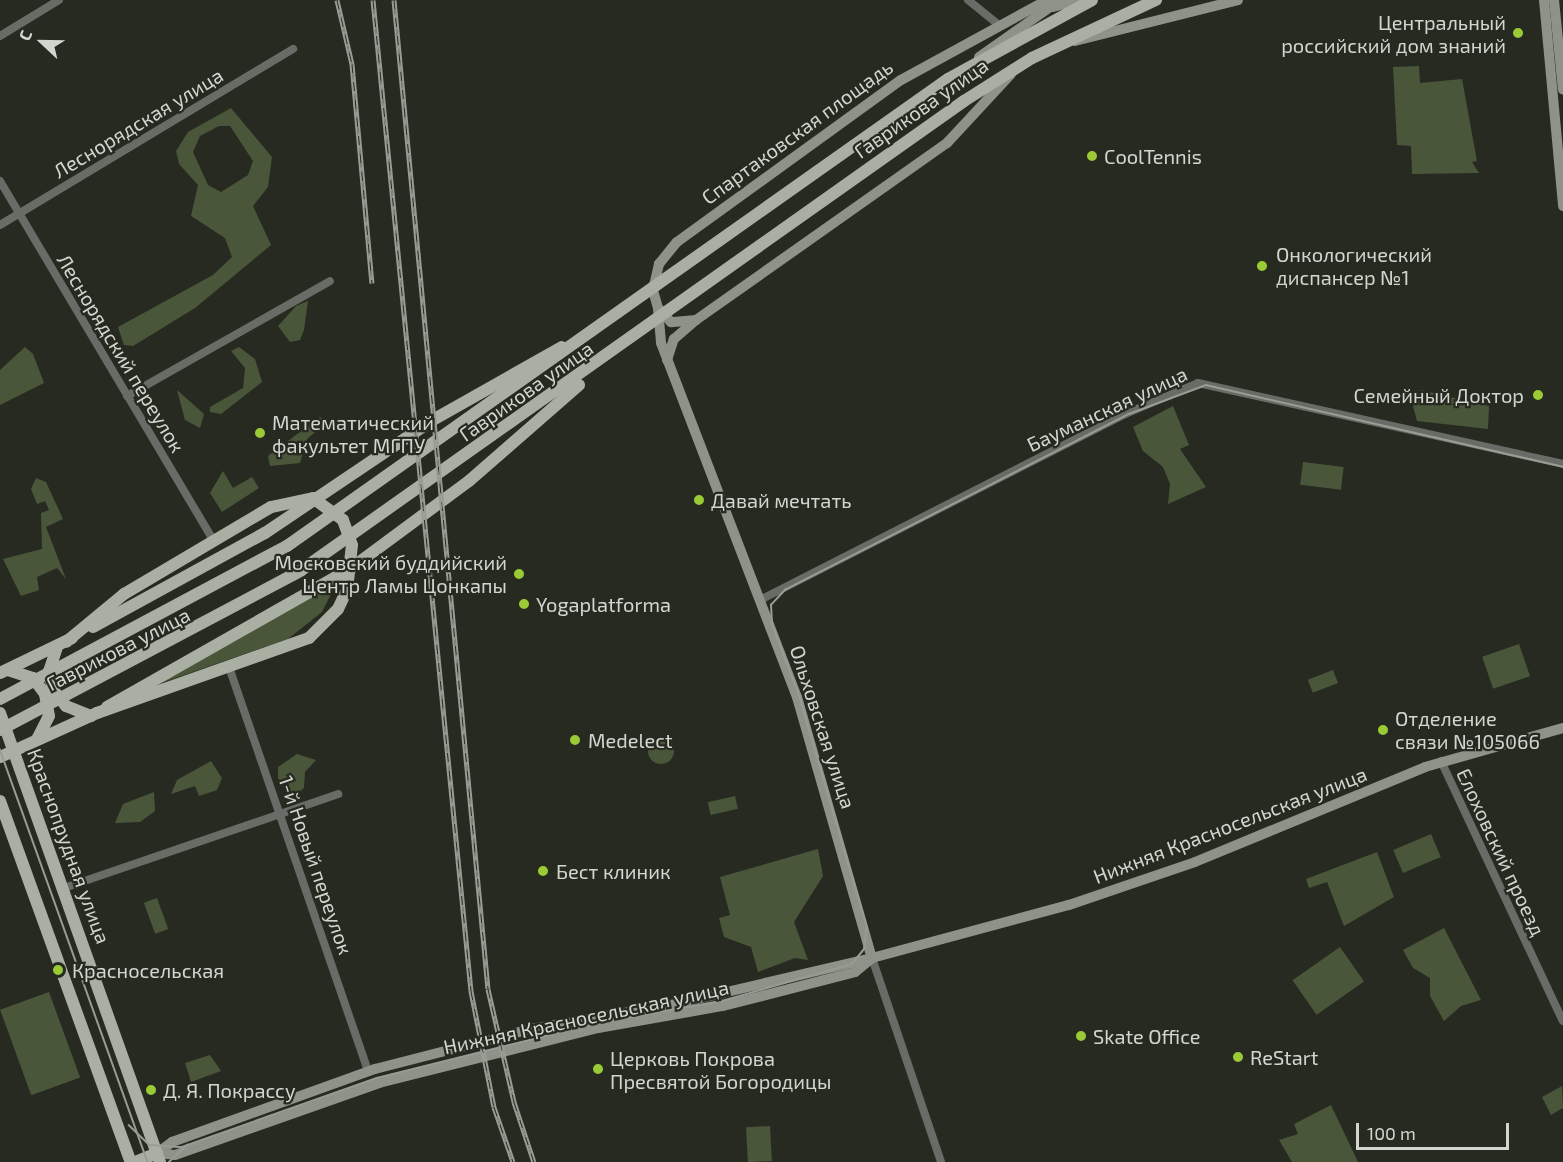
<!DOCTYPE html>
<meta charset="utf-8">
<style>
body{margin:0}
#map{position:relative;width:1563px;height:1162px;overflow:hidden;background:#262a20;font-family:"Exo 2",sans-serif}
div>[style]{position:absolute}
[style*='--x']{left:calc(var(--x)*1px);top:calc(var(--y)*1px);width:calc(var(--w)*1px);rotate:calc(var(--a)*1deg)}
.green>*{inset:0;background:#4a5639;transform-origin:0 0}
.round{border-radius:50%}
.street>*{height:8px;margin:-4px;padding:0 4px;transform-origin:4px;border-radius:4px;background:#696c66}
.secondary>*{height:10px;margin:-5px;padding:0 5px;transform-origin:5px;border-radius:5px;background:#8e9289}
.primary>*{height:12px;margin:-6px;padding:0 6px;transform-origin:6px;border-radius:6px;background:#aaafa4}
.tram>*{height:1.5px;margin:-0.75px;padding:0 0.75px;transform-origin:0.75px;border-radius:0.75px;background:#999c94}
.rail>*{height:5px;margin-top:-2.5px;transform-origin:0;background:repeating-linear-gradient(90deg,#262a20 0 9px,#999c94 0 18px);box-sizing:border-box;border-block:2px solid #999c94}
.dots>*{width:16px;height:16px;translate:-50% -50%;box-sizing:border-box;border:3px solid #262a20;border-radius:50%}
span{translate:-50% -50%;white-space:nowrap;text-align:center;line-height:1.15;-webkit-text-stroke:4.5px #262a20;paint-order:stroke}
.poi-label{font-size:20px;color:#d3d6cf}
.right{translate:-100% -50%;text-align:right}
.left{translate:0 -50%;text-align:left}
.street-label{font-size:20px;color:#d3d6cf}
.north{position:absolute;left:12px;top:12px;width:60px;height:60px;-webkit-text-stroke:4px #262a20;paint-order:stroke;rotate:292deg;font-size:16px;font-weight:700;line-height:24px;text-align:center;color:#d3d6cf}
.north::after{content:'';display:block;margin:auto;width:21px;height:27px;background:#d3d6cf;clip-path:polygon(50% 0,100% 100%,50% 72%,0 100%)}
.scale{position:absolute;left:1356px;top:1123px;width:153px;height:27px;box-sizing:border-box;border:3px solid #d3d6cf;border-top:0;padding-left:8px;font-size:18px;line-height:21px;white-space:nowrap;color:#d3d6cf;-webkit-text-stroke:4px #262a20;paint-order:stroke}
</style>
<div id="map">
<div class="green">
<i style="clip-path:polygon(1419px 66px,1420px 83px,1462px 79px,1477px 161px,1472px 162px,1479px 173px,1412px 174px,1411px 146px,1397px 145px,1393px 67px)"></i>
<i style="clip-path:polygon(evenodd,231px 108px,272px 157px,268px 187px,253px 206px,271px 245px,195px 308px,133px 346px,124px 345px,118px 327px,213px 275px,232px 257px,225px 238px,191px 216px,198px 185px,179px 164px,176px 151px,188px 132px,231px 108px,219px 126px,230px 126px,253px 161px,248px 175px,221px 192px,208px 185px,193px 152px,200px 136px,219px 126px)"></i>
<i style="clip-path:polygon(308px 301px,304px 330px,300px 340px,290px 342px,278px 326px,296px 306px)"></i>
<i style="clip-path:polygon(25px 347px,33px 354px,44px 383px,0 405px,0 370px)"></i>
<i style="clip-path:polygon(239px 347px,255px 359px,262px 382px,221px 414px,210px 412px,210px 407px,243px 388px,245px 368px,231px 351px)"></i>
<i style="clip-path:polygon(177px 390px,204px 414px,200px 428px,185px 420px)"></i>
<i style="clip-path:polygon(1421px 390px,1489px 406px,1488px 429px,1417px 421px,1412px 402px)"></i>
<i style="clip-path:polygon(1173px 406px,1189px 445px,1180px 449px,1206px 487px,1168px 504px,1170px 484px,1163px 467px,1143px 451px,1133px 427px)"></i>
<i style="clip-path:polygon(320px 417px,327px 422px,307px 439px,300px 463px,270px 466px,268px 456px)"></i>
<i style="left:1303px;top:462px;width:41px;height:23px;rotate:7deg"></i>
<i style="clip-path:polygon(223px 471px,233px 488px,252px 477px,259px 488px,222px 512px,210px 493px)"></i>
<i style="clip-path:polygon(36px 478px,46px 482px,63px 519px,46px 527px,66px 579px,57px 568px,37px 577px,39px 590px,21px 596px,3px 559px,42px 549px,41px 513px,49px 510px,45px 501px,37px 504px,31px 489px)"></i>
<i style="clip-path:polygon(338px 580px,322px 612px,288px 639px,138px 691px)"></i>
<i style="left:1519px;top:644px;width:34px;height:39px;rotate:71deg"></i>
<i style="left:1333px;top:670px;width:14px;height:27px;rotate:69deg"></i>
<i class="round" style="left:648px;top:738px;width:26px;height:26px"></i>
<i style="clip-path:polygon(297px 754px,316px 760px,305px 772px,304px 788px,293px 798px,278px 778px,278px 767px)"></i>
<i style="clip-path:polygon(211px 761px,222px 778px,217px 790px,199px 796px,195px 786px,171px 794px,177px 780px)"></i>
<i style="clip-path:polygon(154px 792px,155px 811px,140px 822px,115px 823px,123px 804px)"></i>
<i style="left:735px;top:796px;width:13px;height:28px;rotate:77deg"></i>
<i style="left:1431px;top:834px;width:25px;height:41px;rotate:67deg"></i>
<i style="clip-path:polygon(818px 849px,823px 876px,794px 922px,808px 960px,795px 958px,758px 972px,751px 947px,724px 937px,719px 918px,730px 915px,720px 877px)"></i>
<i style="clip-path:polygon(1377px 852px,1394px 897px,1344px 926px,1327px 882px,1309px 888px,1306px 879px)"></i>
<i style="left:157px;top:898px;width:33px;height:14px;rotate:70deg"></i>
<i style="clip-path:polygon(1444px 928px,1481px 1000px,1461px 1006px,1444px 1021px,1430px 996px,1430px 978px,1413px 968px,1403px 950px)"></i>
<i style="left:1340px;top:947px;width:42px;height:58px;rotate:55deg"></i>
<i style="left:49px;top:992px;width:91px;height:52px;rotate:70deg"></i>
<i style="clip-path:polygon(210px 1055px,221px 1071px,191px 1082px,185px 1063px)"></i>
<i style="clip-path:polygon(1562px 1086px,1563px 1108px,1551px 1115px,1542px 1097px)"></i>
<i style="clip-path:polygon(1331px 1105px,1358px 1162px,1292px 1162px,1279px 1140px,1298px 1134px,1294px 1124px)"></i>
<i style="left:770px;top:1126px;width:35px;height:24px;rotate:87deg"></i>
</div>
<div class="street">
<i style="--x:968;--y:0;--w:40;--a:39"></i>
<i style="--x:0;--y:36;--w:69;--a:-31.4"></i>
<i style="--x:0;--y:181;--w:420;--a:59.3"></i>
<i style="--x:0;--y:225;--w:342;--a:-31"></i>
<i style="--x:127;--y:396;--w:233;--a:-29.5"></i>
<i style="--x:760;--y:600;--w:410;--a:-27"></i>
<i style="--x:1125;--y:414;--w:79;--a:-23"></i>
<i style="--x:1198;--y:383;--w:374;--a:12.5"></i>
<i style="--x:230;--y:670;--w:424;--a:71"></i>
<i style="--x:1441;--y:761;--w:287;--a:64.9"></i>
<i style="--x:64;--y:888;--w:290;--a:-18.9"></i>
<i style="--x:872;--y:958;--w:215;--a:71.3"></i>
</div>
<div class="secondary">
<i style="--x:1544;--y:0;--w:207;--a:84.7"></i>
<i style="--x:1554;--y:0;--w:90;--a:84.3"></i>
<i style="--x:1053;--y:7;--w:27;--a:-15"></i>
<i style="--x:1075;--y:41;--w:168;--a:-14.1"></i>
<i style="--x:979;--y:57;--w:99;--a:-35.1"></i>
<i style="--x:658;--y:308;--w:35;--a:85"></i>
<i style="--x:661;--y:343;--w:379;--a:69"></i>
<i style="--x:797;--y:697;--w:272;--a:74"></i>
<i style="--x:696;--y:320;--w:25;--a:175"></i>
<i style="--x:671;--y:322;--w:19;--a:-133"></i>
<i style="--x:658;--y:308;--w:19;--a:-106"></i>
<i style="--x:653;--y:290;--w:27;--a:-77"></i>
<i style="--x:659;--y:264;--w:28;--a:-51"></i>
<i style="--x:677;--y:242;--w:276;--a:-35.9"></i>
<i style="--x:901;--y:80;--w:166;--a:-28.7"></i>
<i style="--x:667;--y:360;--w:22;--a:-72"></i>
<i style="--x:674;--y:339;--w:29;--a:-41"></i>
<i style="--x:696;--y:320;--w:307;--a:-35.2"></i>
<i style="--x:947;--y:143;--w:94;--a:-47.2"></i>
<i style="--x:157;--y:1153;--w:19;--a:-36"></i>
<i style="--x:172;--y:1142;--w:216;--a:-19.8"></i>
<i style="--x:375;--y:1069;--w:161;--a:-14.4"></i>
<i style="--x:531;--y:1029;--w:146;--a:-9.8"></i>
<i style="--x:675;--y:1004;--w:202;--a:-13.1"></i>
<i style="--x:872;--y:958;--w:204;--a:-15.1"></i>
<i style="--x:1069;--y:905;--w:133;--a:-18.8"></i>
<i style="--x:1195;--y:862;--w:249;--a:-22.4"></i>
<i style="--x:1425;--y:767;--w:143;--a:-15.8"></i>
<i style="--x:157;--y:1153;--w:18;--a:6"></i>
<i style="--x:175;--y:1155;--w:216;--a:-19.4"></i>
<i style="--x:379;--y:1083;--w:226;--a:-14.1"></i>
<i style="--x:598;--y:1028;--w:127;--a:-10"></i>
<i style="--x:723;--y:1006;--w:136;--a:-14.4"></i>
<i style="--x:855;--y:972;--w:22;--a:-39"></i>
</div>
<div class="primary">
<i style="--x:93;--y:627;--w:196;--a:-28.7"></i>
<i style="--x:265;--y:533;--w:200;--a:-34"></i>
<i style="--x:431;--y:421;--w:150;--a:-29.5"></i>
<i style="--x:57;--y:647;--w:25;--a:108"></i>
<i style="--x:49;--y:671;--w:19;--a:78"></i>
<i style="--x:53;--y:690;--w:21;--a:51"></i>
<i style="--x:66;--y:706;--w:27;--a:22"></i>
<i style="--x:8;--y:670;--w:26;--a:18"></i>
<i style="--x:33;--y:678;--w:20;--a:53"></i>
<i style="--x:45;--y:694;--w:22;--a:80"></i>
<i style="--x:49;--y:716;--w:25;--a:117"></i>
<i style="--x:0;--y:673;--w:80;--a:-25.9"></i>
<i style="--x:0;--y:699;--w:325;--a:-28.1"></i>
<i style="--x:287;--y:546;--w:809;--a:-35.24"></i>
<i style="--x:948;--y:79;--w:164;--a:-28.7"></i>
<i style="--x:107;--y:707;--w:279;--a:-29.6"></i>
<i style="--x:350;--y:569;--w:148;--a:-36.5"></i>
<i style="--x:469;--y:481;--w:146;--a:-41.1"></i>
<i style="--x:0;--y:713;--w:477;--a:70.4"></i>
<i style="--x:0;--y:730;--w:340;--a:-27.9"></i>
<i style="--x:300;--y:571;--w:814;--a:-35.29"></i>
<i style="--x:964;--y:101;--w:80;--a:-32.3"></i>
<i style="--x:1032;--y:58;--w:137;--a:-25.1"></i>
<i style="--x:0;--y:757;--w:107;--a:-24.4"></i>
<i style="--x:97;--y:713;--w:225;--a:-19.5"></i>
<i style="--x:309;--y:638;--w:41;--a:-45"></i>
<i style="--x:338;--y:609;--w:21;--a:-65"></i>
<i style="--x:347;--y:590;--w:45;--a:-83.7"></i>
<i style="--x:352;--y:545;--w:27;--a:-110"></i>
<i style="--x:343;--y:520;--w:37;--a:-144"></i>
<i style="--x:313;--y:498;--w:43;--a:167.9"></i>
<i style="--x:271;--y:507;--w:171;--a:149.4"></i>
<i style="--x:124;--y:594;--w:75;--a:140.4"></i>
<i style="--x:0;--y:801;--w:384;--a:70.1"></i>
<i style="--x:135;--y:1162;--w:24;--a:-22"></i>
</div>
<div class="tram">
<i style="--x:0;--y:749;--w:439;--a:70.3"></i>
<i style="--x:129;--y:1125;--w:29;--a:44"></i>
<i style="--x:150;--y:1145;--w:32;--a:4"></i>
<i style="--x:182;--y:1147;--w:207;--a:-19.5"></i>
<i style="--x:377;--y:1078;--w:227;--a:-14"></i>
<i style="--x:597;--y:1023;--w:127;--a:-10"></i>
<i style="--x:722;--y:1001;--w:135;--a:-15.9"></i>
<i style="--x:852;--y:964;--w:19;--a:-51"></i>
<i style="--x:864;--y:949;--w:21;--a:-82"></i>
<i style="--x:867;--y:928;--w:242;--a:-106.3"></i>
<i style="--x:799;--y:696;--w:77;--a:-110.6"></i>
<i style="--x:772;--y:624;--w:19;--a:-93"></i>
<i style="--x:771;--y:605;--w:21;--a:-47"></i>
<i style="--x:785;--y:590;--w:386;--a:-27.1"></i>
<i style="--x:1129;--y:414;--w:82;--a:-20.6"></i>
<i style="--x:1206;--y:385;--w:366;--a:12.9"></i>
<i style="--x:169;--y:1162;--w:25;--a:-43"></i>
</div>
<div class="rail">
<i style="--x:337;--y:0;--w:66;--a:76.8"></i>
<i style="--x:352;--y:64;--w:220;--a:84.8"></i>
<i style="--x:373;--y:0;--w:996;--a:84.35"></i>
<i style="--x:471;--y:991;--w:118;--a:78.8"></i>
<i style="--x:494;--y:1107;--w:58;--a:70.9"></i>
<i style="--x:394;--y:0;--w:993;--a:84.57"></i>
<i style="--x:488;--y:989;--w:116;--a:77"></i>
<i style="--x:514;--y:1102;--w:63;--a:71.6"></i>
</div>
<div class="dots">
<i style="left:1518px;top:33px;background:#9acb35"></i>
<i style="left:1092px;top:156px;background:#9acb35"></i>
<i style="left:1262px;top:266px;background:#9acb35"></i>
<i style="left:1538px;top:395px;background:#9acb35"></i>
<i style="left:260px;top:433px;background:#9acb35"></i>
<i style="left:699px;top:500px;background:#9acb35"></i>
<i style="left:519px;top:574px;background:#9acb35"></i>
<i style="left:524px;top:604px;background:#9acb35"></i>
<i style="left:1383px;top:730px;background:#9acb35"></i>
<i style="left:575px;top:740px;background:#9acb35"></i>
<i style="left:543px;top:871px;background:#9acb35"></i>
<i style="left:58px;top:970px;background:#9acb35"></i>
<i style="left:1081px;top:1036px;background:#9acb35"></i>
<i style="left:1238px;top:1057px;background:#9acb35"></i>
<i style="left:598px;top:1069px;background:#9acb35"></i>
<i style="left:151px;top:1090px;background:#9acb35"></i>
</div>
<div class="poi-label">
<span class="right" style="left:1506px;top:34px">Центральный<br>российский дом знаний</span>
<span class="left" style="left:1104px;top:156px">CoolTennis</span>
<span class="left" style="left:1276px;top:266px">Онкологический<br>диспансер №1</span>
<span class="right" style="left:1524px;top:395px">Семейный Доктор</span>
<span class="left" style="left:272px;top:434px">Математический<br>факультет МГПУ</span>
<span class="left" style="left:711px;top:500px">Давай мечтать</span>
<span class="right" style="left:507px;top:574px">Московский буддийский<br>Центр Ламы Цонкапы</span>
<span class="left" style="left:536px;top:604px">Yogaplatforma</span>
<span class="left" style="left:1395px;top:730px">Отделение<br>связи №105066</span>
<span class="left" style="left:588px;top:740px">Medelect</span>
<span class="left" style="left:556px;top:871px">Бест клиник</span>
<span class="left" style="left:72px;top:970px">Красносельская</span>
<span class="left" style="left:1093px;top:1036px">Skate Office</span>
<span class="left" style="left:1250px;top:1057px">ReStart</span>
<span class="left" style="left:610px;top:1070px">Церковь Покрова<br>Пресвятой Богородицы</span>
<span class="left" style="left:163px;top:1090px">Д. Я. Покрассу</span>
</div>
<div class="street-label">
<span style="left:921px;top:108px;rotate:-35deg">Гаврикова улица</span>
<span style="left:138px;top:123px;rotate:-31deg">Леснорядская улица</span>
<span style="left:797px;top:132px;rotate:-36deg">Спартаковская площадь</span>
<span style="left:121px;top:353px;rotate:59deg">Леснорядский переулок</span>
<span style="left:526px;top:391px;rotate:-35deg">Гаврикова улица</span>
<span style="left:1107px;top:409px;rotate:-25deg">Бауманская улица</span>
<span style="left:118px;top:649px;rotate:-27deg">Гаврикова улица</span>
<span style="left:823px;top:727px;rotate:72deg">Ольховская улица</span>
<span style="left:1230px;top:825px;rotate:-21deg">Нижняя Красносельская улица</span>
<span style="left:69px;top:846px;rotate:70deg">Краснопрудная улица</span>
<span style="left:1501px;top:852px;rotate:65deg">Елоховский проезд</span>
<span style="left:316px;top:865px;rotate:71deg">1-й Новый переулок</span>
<span style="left:586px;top:1017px;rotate:-12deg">Нижняя Красносельская улица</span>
</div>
<div class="north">С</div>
<div class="scale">100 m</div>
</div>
